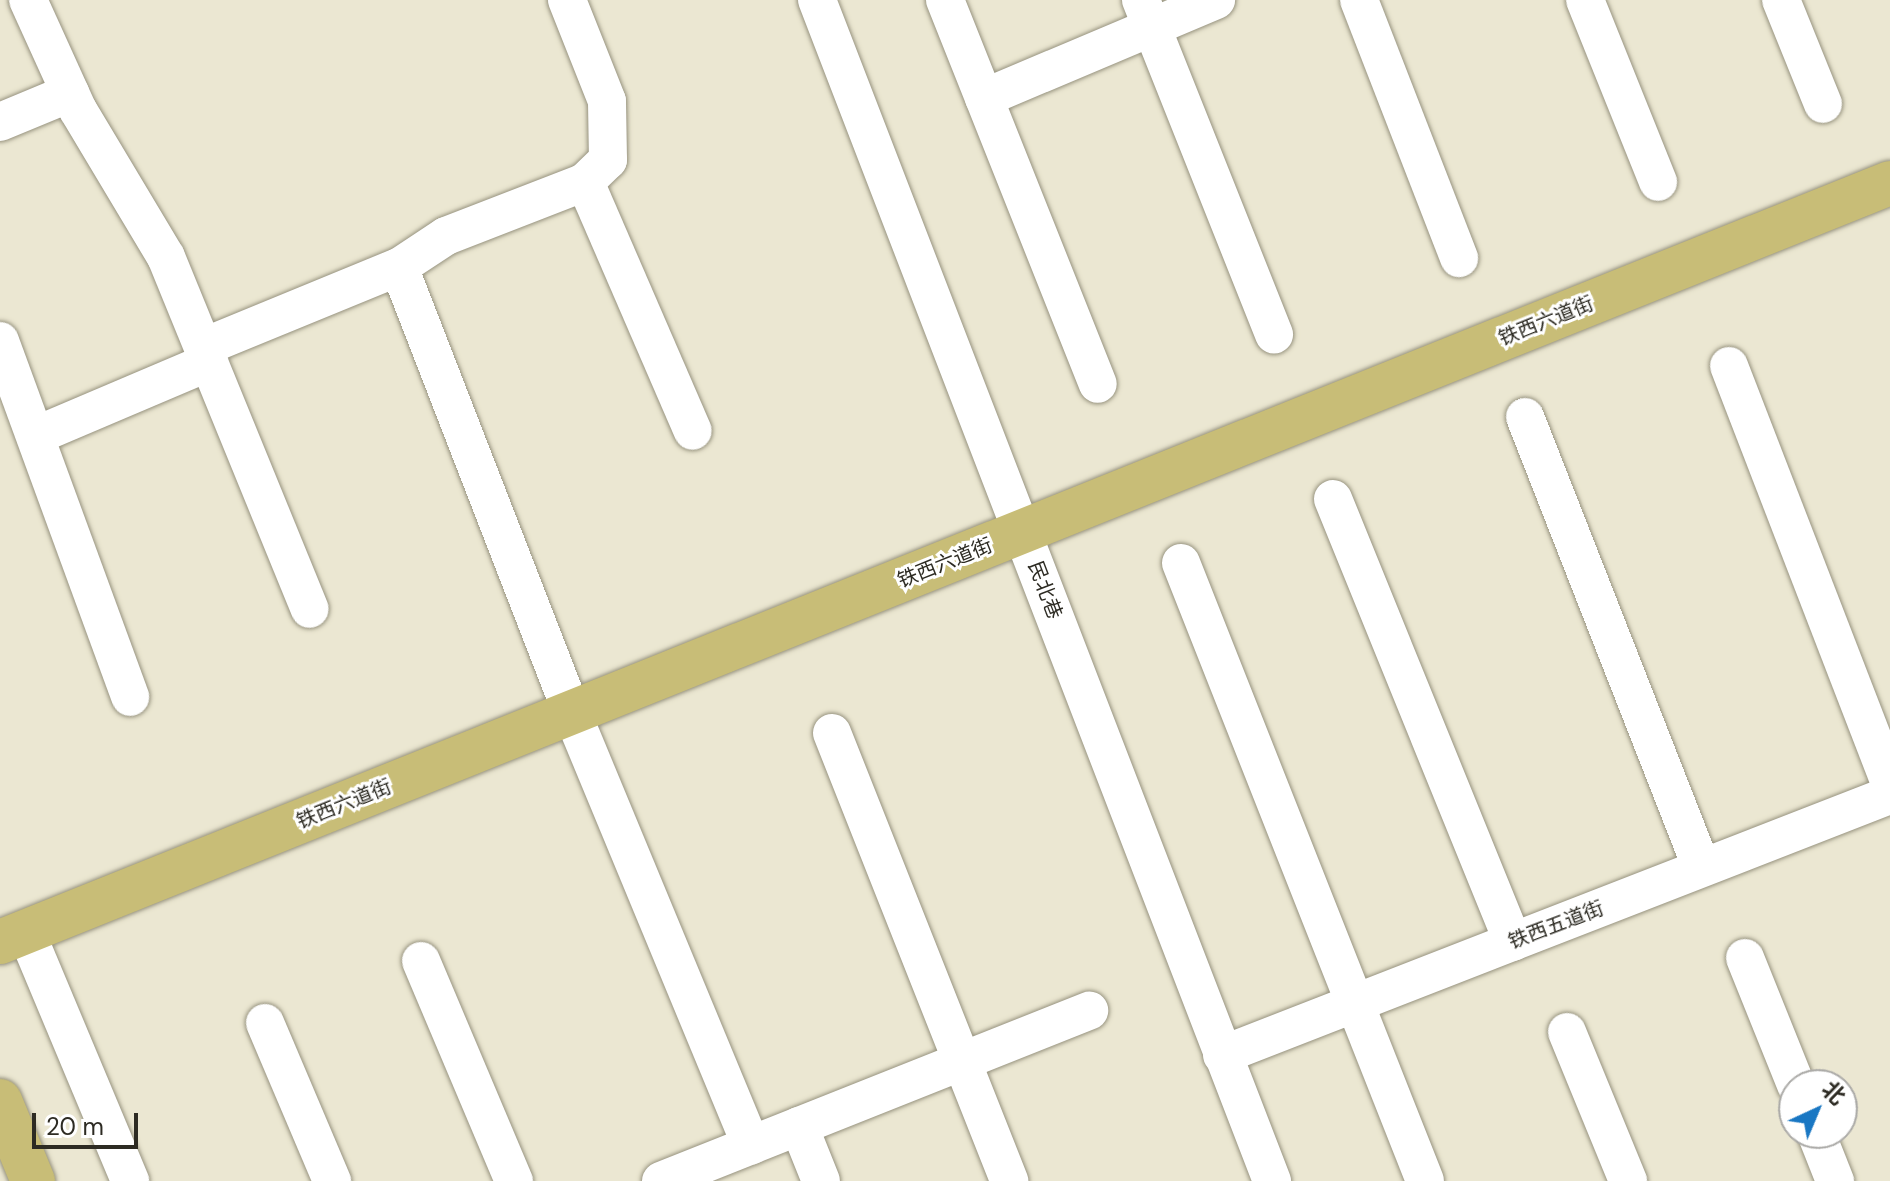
<!DOCTYPE html>
<meta charset="utf-8">
<style>
body{margin:0}
#map{position:relative;width:1890px;height:1181px;overflow:hidden;background:#ebe7d2;font-family:"DM Sans","Noto Sans SC",sans-serif}
div>[style]{position:absolute}
[style*='--x']{left:calc(var(--x)*1px);top:calc(var(--y)*1px);width:calc(var(--w)*1px);rotate:calc(var(--a)*1deg)}
.roads{filter:drop-shadow(0 0 2px #97937f) drop-shadow(0 0 2px #97937f)}
.minor>*{height:38px;margin:-19px;padding:0 19px;transform-origin:19px;border-radius:19px;background:#fff}
.major>*{height:44px;margin:-22px;padding:0 22px;transform-origin:22px;border-radius:22px;background:#c8bd77}
span{translate:-50% -50%;white-space:nowrap;text-align:center;line-height:1.15;-webkit-text-stroke:6px #fff;paint-order:stroke}
.street-label{font-size:20px;color:#2d2b23}
.north{position:absolute;left:1778px;top:1069px;width:80px;height:80px;box-sizing:border-box;background:#fff;border:2px solid #abaaa7;border-radius:50%;rotate:44deg;font-size:22px;font-weight:700;line-height:32px;text-align:center;color:#2d2b23}
.north::after{content:'';display:block;margin:auto;width:28px;height:36px;background:#1977c3;clip-path:polygon(50% 0,100% 100%,50% 72%,0 100%)}
.scale{position:absolute;left:32px;top:1113px;width:106px;height:36px;box-sizing:border-box;border:4px solid #2d2b23;border-top:0;padding-left:10px;font-size:24px;line-height:28px;white-space:nowrap;color:#2d2b23;-webkit-text-stroke:6px #fff;paint-order:stroke}
</style>
<div id="map">
<div class="roads">
<div class="minor">
<i style="--x:28;--y:0;--w:121;--a:65.6"></i>
<i style="--x:78;--y:110;--w:171;--a:59.1"></i>
<i style="--x:166;--y:257;--w:380;--a:67.8"></i>
<i style="--x:817;--y:0;--w:1266;--a:68.93"></i>
<i style="--x:945;--y:0;--w:413;--a:68.3"></i>
<i style="--x:1141;--y:0;--w:360;--a:68.3"></i>
<i style="--x:1359;--y:0;--w:277;--a:68.8"></i>
<i style="--x:1585;--y:0;--w:196;--a:68.1"></i>
<i style="--x:1781;--y:0;--w:112;--a:68"></i>
<i style="--x:984;--y:98;--w:252;--a:-22.9"></i>
<i style="--x:0;--y:122;--w:76;--a:-22.5"></i>
<i style="--x:585;--y:182;--w:271;--a:66.6"></i>
<i style="--x:399;--y:267;--w:478;--a:68.8"></i>
<i style="--x:572;--y:713;--w:468;--a:67.5"></i>
<i style="--x:0;--y:341;--w:379;--a:69.9"></i>
<i style="--x:206;--y:346;--w:209;--a:-22.3"></i>
<i style="--x:399;--y:267;--w:56;--a:-33.4"></i>
<i style="--x:446;--y:236;--w:149;--a:-21.2"></i>
<i style="--x:585;--y:182;--w:32;--a:-44"></i>
<i style="--x:608;--y:160;--w:59;--a:-91"></i>
<i style="--x:607;--y:101;--w:109;--a:-111.6"></i>
<i style="--x:1729;--y:366;--w:448;--a:68.9"></i>
<i style="--x:1525;--y:417;--w:484;--a:68.6"></i>
<i style="--x:37;--y:435;--w:187;--a:-23"></i>
<i style="--x:1333;--y:499;--w:478;--a:67.9"></i>
<i style="--x:1181;--y:563;--w:664;--a:68.45"></i>
<i style="--x:832;--y:733;--w:482;--a:68.4"></i>
<i style="--x:26;--y:932;--w:270;--a:67.3"></i>
<i style="--x:1745;--y:958;--w:137;--a:68.1"></i>
<i style="--x:421;--y:961;--w:239;--a:67.1"></i>
<i style="--x:265;--y:1023;--w:172;--a:67"></i>
<i style="--x:1567;--y:1032;--w:161;--a:67.7"></i>
<i style="--x:1222;--y:1055;--w:717;--a:-21.27"></i>
<i style="--x:799;--y:1126;--w:59;--a:68.2"></i>
<i style="--x:1816;--y:1133;--w:52;--a:68.4"></i>
<i style="--x:661;--y:1181;--w:461;--a:-21.7"></i>
</div>
<div class="major">
<i style="--x:0;--y:942;--w:2037;--a:-21.88"></i>
<i style="--x:0;--y:1101;--w:87;--a:67.6"></i>
</div>
</div>
<div class="street-label">
<span style="left:1546px;top:321px;rotate:-22deg">铁西六道街</span>
<span style="left:945px;top:563px;rotate:-22deg">铁西六道街</span>
<span style="left:1045px;top:590px;rotate:69deg">民北巷</span>
<span style="left:344px;top:804px;rotate:-22deg">铁西六道街</span>
<span style="left:1556px;top:925px;rotate:-21deg">铁西五道街</span>
</div>
<div class="north">北</div>
<div class="scale">20 m</div>
</div>
